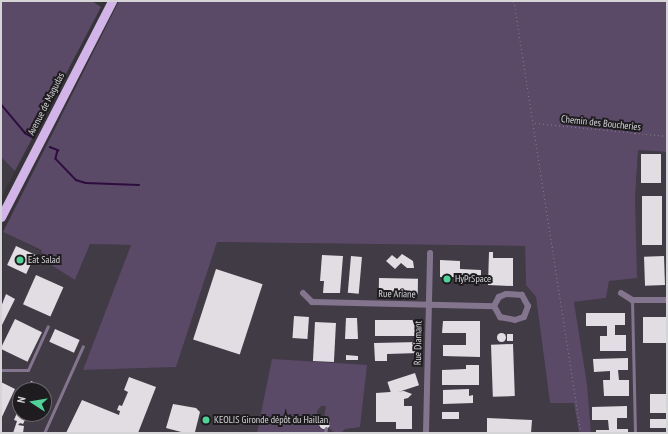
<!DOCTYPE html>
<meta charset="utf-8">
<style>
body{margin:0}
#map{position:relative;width:668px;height:434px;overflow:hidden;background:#373439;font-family:"PT Sans Narrow",sans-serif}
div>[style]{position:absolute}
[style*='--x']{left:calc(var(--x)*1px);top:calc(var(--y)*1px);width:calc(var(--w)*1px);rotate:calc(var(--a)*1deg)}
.built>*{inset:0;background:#413b46}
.green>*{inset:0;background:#5b4968}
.stream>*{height:1.5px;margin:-0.75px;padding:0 0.75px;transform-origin:0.75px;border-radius:0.75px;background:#2d0d3e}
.building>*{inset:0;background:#e1dde3;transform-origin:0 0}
.round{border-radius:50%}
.path>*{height:1px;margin-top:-0.5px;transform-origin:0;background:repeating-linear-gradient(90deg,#807e82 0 1px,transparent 0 4px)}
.service>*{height:3px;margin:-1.5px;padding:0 1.5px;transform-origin:1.5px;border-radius:1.5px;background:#84758f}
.minor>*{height:6px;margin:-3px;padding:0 3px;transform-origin:3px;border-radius:3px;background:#84758f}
.primary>*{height:9px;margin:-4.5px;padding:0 4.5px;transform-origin:4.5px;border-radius:4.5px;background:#d2b4e8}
.dots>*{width:11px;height:11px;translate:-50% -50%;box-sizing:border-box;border:2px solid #1e1c1f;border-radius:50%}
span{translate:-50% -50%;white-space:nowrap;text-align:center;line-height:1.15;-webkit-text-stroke:4px #1e1c1f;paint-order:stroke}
.street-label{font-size:10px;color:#d5d4d7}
.poi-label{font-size:10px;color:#d5d4d7}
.left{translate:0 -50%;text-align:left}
.frame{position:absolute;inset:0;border:2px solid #d5d4d7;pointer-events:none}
.north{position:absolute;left:12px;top:382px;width:40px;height:40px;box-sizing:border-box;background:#1e1c1f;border:1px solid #676669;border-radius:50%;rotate:282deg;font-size:11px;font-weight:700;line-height:16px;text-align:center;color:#d5d4d7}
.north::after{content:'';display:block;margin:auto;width:14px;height:18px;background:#4fd399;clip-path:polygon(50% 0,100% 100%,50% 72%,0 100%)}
</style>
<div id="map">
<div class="built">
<i style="clip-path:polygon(638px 150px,667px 152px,667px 433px,591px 433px,587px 384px,574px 302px,606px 298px,609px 281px,635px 199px)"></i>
<i style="clip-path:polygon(1px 157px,15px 171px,1px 198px)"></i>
<i style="clip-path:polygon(evenodd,3px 232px,41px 251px,75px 280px,90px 244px,131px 245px,83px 370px,176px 367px,217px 242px,525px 246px,526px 285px,536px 297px,550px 403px,574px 403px,579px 433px,1px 433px,3px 232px,20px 390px,44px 390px,44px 414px,20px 414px,20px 390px)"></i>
</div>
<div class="green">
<i style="clip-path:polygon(1px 1px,92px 1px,101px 7px,15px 171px,1px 157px)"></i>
<i style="clip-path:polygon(119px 1px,667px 1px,667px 152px,638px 150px,635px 199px,637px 278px,609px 281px,606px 298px,574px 302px,587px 384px,591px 433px,579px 433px,574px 403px,550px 403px,536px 297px,526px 285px,525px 246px,217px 242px,176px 367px,83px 370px,131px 245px,90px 244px,75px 280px,45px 261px,41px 250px,3px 232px)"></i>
<i style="clip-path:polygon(272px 359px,367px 365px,360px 427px,345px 429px,341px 433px,327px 433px,334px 432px,329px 428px,329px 418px,324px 418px,326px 406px,321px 406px,317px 411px,317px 418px,319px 418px,319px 428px,326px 428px,325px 433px,257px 433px)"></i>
</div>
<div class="stream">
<i style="--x:1;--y:104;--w:38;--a:50"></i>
<i style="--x:25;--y:133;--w:10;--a:29"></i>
<i style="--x:50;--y:147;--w:9;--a:21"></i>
<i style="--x:58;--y:150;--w:9;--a:103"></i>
<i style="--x:56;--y:159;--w:29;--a:46"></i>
<i style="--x:76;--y:180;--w:10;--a:17"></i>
<i style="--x:86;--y:183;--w:53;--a:2.2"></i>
</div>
<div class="building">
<i style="left:641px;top:154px;width:20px;height:29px"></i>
<i style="left:642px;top:196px;width:20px;height:49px"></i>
<i style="left:16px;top:246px;width:21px;height:21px;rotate:25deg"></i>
<i style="clip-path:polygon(489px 252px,493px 252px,493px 258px,513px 258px,513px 286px,488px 285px)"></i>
<i style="clip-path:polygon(402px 254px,413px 261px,414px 268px,407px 268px,401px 263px,395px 269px,386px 261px,392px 255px,397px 259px)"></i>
<i style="clip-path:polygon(322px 255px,343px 256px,340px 293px,323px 293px,324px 281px,320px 281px)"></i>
<i style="left:351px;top:256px;width:11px;height:37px;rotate:5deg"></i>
<i style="left:664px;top:256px;width:29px;height:20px;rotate:88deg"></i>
<i style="clip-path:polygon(440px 260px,460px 261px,460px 269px,481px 270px,481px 283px,460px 283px,460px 277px,440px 277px)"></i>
<i style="left:216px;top:269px;width:49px;height:74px;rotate:18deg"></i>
<i style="left:36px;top:275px;width:30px;height:32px;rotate:24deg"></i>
<i style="left:379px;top:278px;width:39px;height:15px;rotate:1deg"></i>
<i style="clip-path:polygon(6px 294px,15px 299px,1px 327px,1px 307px)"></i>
<i style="clip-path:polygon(586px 313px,625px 313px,625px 325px,615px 325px,615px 335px,626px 335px,626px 351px,600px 351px,600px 336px,607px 336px,607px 326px,586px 326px)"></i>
<i style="left:294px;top:316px;width:15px;height:22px;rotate:4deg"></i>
<i style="left:643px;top:317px;width:24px;height:26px"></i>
<i style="clip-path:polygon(346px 318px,357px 318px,358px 339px,345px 339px)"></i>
<i style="left:15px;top:319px;width:30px;height:33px;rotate:26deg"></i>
<i style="left:418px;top:320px;width:16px;height:43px;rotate:90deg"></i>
<i style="clip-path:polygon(443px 321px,480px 321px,480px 357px,443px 356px,443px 345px,466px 345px,466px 333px,442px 333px)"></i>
<i style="left:315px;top:322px;width:21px;height:39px;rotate:3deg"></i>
<i style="left:55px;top:329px;width:27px;height:14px;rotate:24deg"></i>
<i class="round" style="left:496.5px;top:332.5px;width:9px;height:9px"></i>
<i style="left:507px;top:334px;width:6px;height:7px"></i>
<i style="clip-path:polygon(419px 342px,419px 353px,387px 354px,387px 361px,375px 361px,374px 343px)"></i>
<i style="left:513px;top:344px;width:52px;height:22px;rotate:88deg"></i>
<i style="clip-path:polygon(346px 355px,358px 356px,358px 360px,346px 360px)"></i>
<i style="clip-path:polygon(628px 358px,628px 370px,618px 370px,619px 380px,629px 380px,629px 396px,604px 396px,603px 380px,610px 380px,610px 371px,594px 372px,593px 359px)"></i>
<i style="clip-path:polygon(466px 365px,479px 365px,479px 385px,442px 385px,442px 370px,466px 369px)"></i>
<i style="left:415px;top:373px;width:13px;height:29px;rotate:72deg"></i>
<i style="clip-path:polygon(129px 377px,156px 387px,138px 433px,66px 433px,82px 400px,119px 415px,120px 411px,117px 410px,119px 405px,122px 406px,128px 392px,124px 390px)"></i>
<i style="clip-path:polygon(31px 381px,40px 385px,38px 390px,27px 390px)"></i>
<i style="clip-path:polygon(1px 382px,15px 389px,1px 419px)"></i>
<i style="clip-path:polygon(469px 389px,469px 396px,473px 395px,473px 403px,443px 404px,443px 390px)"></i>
<i style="clip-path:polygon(404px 391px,412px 394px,408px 398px,404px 399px,404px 406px,412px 406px,412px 429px,396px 429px,396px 422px,376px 422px,376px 393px)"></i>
<i style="left:650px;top:394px;width:16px;height:19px"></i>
<i style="clip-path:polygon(173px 404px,196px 408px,200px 412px,195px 432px,198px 433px,185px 433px,166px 428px)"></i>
<i style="clip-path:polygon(627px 406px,627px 418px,617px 418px,617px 429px,628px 429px,628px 433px,596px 433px,596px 430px,609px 430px,608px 420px,592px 420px,592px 407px)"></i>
<i style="clip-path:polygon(19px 408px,20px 414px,28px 414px,23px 424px,20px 423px,18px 425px,24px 426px,23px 433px,13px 433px,17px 421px,14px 420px)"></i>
<i style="left:459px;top:412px;width:7px;height:17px;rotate:90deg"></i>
<i class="round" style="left:318.5px;top:417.5px;width:11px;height:11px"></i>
<i style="clip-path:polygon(487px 418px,532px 420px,531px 433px,487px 433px)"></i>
<i style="left:667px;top:419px;width:9px;height:17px;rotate:90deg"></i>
</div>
<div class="path">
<i style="--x:514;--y:1;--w:437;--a:81.2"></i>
<i style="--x:535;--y:123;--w:133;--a:5.6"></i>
</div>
<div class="service">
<i style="--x:632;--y:300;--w:133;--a:88.7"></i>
<i style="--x:1;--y:370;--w:27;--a:0"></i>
<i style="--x:28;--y:370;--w:48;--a:-65.6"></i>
<i style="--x:44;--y:433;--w:95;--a:-65.9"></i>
<i style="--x:325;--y:433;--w:5;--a:-79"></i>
</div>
<div class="minor">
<i style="--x:303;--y:293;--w:13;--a:45"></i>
<i style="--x:312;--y:302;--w:182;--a:1.3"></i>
<i style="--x:494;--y:306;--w:13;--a:61"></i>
<i style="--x:500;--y:317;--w:15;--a:11"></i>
<i style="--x:515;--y:320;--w:9;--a:-18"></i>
<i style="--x:524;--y:317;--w:12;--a:-70"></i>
<i style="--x:528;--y:306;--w:13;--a:-119"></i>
<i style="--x:522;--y:295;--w:16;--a:-176"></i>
<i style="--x:506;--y:294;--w:8;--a:157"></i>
<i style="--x:499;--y:297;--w:10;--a:119"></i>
<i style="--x:621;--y:293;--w:13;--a:32"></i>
<i style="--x:632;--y:300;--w:35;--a:0"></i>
<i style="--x:426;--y:433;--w:180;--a:-88.7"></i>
</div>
<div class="primary">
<i style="--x:1;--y:217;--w:243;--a:-62.8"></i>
</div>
<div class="dots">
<i style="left:20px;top:260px;background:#4fd399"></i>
<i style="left:447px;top:279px;background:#4fd399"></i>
<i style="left:206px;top:420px;background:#4fd399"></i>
</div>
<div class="street-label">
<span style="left:46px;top:104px;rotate:-63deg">Avenue de Magudas</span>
<span style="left:601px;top:123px;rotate:6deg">Chemin des Boucheries</span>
<span style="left:397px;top:294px;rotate:1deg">Rue Ariane</span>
<span style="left:418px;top:343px;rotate:-89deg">Rue Diamant</span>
</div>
<div class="poi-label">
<span class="left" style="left:28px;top:260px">Eat Salad</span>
<span class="left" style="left:455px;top:279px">HyPrSpace</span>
<span class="left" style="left:214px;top:420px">KEOLIS Gironde dépôt du Haillan</span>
</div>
<div class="frame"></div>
<div class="north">N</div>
</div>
